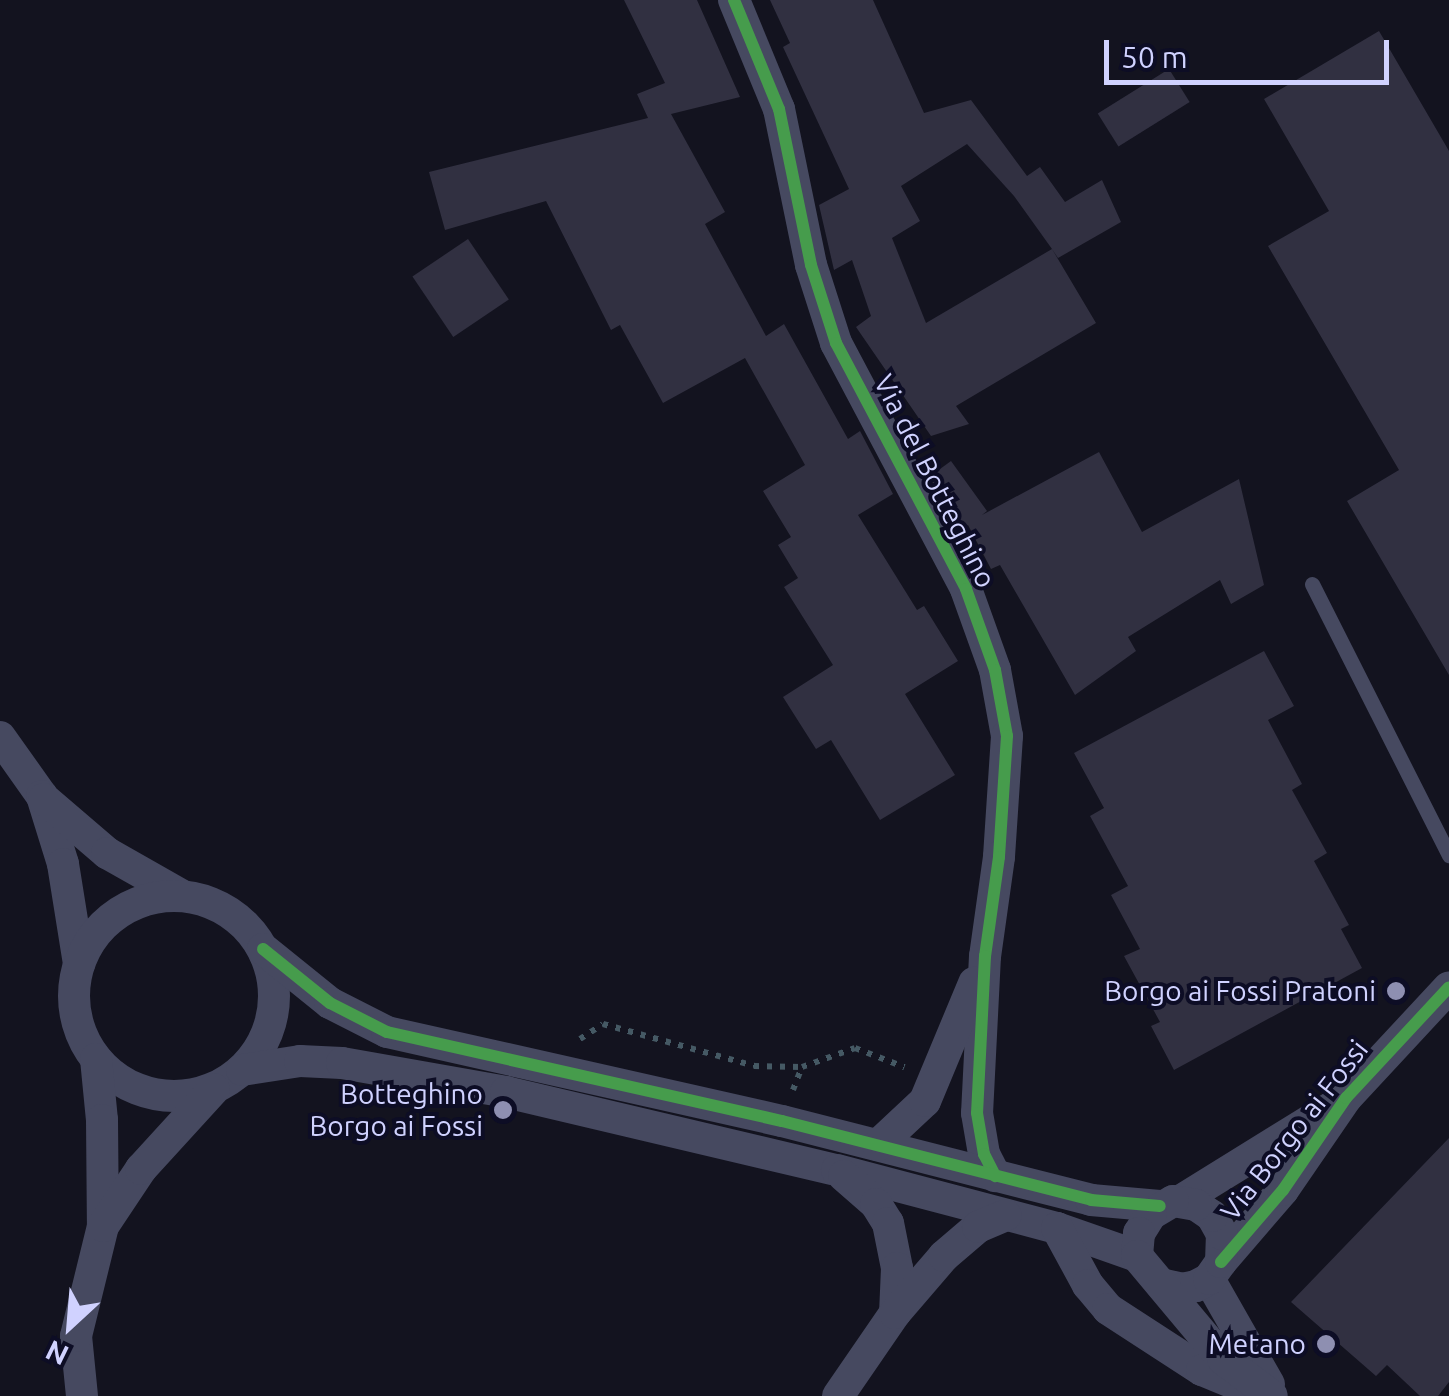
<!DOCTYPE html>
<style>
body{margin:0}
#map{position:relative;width:1449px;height:1396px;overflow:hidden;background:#13131f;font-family:Ubuntu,sans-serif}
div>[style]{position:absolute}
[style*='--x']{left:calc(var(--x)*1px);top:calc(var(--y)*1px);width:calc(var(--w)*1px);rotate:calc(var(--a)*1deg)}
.building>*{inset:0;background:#313041;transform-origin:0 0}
.path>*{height:6px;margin-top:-3px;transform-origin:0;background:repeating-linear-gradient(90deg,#455964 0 5px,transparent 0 13px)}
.lane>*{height:15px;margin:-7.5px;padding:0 7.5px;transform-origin:7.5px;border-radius:7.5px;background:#464960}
.street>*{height:32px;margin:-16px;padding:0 16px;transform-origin:16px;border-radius:16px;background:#464960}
.street>.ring{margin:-16px;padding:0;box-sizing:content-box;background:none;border:32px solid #464960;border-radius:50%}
.cycleway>*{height:12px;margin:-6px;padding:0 6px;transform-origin:6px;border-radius:6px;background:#469c4c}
.dots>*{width:28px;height:28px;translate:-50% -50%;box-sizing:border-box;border:5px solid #0d0d25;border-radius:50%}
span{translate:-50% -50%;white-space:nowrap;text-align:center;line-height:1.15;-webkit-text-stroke:8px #0d0d25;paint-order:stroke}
.street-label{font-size:28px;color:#d0d2ff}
.poi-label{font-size:28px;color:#d0d2ff}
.right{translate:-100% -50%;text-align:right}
.north{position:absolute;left:20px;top:1276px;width:100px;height:100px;-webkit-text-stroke:8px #0d0d25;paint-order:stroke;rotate:206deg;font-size:28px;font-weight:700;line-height:40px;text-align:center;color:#d0d2ff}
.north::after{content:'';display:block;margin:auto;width:35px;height:45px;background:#d0d2ff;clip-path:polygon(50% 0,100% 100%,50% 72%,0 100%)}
.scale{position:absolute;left:1104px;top:40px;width:285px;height:45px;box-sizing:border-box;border:5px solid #d0d2ff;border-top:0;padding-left:12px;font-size:30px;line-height:35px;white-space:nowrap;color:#d0d2ff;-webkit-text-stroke:8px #0d0d25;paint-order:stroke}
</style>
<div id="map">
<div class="building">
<i style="clip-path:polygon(624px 0,697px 0,740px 97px,671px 114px,725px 212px,705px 224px,766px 336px,784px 324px,848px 439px,860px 431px,893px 494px,858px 515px,917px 610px,924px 606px,958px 661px,905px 694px,955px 775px,880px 820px,831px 740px,816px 749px,783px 697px,833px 665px,784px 587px,798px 578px,778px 545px,791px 537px,763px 491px,805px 465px,745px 358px,663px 403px,620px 325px,611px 330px,546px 201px,445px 230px,429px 172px,648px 118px,637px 94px,665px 83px)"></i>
<i style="clip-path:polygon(evenodd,770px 0,873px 0,924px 113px,971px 100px,1027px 176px,1040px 167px,1065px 202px,1102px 180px,1121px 222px,1058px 258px,1052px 249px,1096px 323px,956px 406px,969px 424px,931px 436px,856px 327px,871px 316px,852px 260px,834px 270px,819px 205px,849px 189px,783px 47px,790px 43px,770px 0,967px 144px,1014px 196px,1052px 249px,926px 323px,892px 238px,920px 221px,901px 186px,967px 144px)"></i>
<i style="clip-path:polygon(1379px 31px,1449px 151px,1449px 675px,1347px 501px,1399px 470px,1268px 246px,1329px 211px,1264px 99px)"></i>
<i style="left:1169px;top:69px;width:39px;height:84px;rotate:58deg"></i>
<i style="left:468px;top:239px;width:73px;height:67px;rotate:56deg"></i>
<i style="clip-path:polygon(1099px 452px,1142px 532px,1239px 479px,1264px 585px,1231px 604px,1220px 580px,1128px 637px,1136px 651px,1075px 695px,1000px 565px,991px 569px,968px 525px,963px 529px,929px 477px,951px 461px,987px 511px,982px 515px)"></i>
<i style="clip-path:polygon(1264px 651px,1294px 706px,1268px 720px,1302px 784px,1292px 790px,1327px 853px,1314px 861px,1349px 925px,1341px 929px,1362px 968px,1174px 1070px,1151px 1026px,1160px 1022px,1124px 956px,1140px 949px,1111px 895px,1128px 886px,1090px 816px,1104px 808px,1074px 753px)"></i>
<i style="clip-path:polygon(1449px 1138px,1449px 1382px,1438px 1396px,1420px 1396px,1387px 1365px,1376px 1376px,1291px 1302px)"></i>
</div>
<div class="path">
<i style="--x:580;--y:1039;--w:27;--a:-33"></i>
<i style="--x:603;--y:1024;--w:157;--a:15.5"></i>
<i style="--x:754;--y:1066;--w:48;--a:1.2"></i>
<i style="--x:802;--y:1067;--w:56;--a:-19.7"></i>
<i style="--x:855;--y:1048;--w:53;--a:21.2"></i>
<i style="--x:793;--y:1090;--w:25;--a:-69"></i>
</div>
<div class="lane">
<i style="--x:1312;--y:584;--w:304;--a:63.2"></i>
</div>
<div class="street">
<i style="--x:734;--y:0;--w:118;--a:67.6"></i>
<i style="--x:779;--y:109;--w:159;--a:78.4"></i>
<i style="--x:811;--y:265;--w:82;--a:72.2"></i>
<i style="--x:836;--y:343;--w:278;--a:62.1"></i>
<i style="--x:966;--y:589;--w:86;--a:70.3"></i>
<i style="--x:995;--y:670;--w:67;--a:79.7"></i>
<i style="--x:1007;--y:736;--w:121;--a:93.8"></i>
<i style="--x:999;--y:857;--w:100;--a:98"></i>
<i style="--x:985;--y:956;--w:157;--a:92.9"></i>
<i style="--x:977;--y:1113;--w:42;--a:80.3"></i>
<i style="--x:984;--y:1154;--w:25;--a:63"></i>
<i style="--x:0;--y:737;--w:72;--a:54.6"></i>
<i style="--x:42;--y:796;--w:71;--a:72.8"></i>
<i style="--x:63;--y:864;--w:101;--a:80.9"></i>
<i style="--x:44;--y:799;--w:83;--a:40.6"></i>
<i style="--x:107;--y:853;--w:87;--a:29.5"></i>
<i class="ring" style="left:74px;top:896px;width:168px;height:168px"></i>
<i style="--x:263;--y:949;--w:86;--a:38.9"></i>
<i style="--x:330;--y:1003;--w:64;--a:27"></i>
<i style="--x:387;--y:1032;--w:405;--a:12.7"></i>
<i style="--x:782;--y:1121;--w:319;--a:14.3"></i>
<i style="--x:1091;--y:1200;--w:69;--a:5"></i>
<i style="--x:96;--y:1059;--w:61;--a:84.4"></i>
<i style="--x:102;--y:1120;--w:106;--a:89.5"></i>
<i style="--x:242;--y:1070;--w:59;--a:-8.8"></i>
<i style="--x:300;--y:1061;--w:42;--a:2.7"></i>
<i style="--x:342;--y:1063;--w:167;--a:10"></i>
<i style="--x:506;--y:1092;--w:340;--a:13.3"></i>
<i style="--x:837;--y:1170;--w:228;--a:14.8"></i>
<i style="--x:1057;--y:1228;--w:85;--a:19.3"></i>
<i style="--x:878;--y:1145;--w:64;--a:-43.1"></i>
<i style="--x:925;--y:1101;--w:128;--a:-67.4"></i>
<i style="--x:844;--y:1176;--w:43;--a:41.2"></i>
<i style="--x:876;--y:1204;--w:22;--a:58"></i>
<i style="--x:888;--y:1223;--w:46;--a:78.7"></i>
<i style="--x:897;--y:1268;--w:45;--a:92.5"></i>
<i style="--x:1180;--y:1201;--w:181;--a:-31.7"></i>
<i style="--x:1057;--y:1228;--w:65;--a:61.5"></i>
<i style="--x:1088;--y:1285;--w:31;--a:50"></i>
<i style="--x:1108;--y:1309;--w:112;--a:33"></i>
<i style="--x:1202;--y:1370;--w:42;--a:22.3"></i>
<i style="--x:1221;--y:1262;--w:95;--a:-49.3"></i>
<i style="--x:1283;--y:1190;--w:112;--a:-55.6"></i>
<i style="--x:1346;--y:1098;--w:151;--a:-47.1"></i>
<i style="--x:1209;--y:1279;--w:121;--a:60.3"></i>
<i style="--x:1161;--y:1284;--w:22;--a:13"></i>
<i style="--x:1182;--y:1289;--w:14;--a:-12"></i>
<i style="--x:1196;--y:1286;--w:15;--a:-28"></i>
<i style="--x:1209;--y:1279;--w:21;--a:-55"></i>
<i style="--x:1221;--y:1262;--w:28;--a:-88"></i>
<i style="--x:1222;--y:1234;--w:21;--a:-119"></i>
<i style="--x:1212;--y:1216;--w:19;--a:-145"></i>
<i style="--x:1196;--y:1205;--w:23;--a:-170"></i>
<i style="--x:1173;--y:1201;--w:26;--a:149"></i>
<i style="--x:1151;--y:1214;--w:22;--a:122"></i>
<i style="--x:1139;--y:1233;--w:23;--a:95"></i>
<i style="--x:1137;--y:1256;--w:134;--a:50.1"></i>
<i style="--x:1223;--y:1359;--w:61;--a:37.1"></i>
<i style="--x:82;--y:1396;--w:60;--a:-95.7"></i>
<i style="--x:76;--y:1336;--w:113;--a:-76.2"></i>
<i style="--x:103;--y:1226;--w:69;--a:-56.3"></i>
<i style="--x:141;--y:1169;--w:108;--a:-47.6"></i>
<i style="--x:838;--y:1396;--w:101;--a:-55.5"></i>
<i style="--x:895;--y:1313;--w:75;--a:-49.3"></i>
<i style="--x:944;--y:1256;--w:45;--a:-40.5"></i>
<i style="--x:978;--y:1227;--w:30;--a:-23"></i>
</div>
<div class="cycleway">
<i style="--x:734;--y:0;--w:118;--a:67.6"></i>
<i style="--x:779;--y:109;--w:159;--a:78.4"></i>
<i style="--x:811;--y:265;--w:82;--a:72.2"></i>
<i style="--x:836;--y:343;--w:278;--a:62.1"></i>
<i style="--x:966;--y:589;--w:86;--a:70.3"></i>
<i style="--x:995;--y:670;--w:67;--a:79.7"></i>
<i style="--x:1007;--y:736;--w:121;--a:93.8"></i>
<i style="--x:999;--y:857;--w:100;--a:98"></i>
<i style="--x:985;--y:956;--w:157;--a:92.9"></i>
<i style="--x:977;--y:1113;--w:42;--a:80.3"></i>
<i style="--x:984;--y:1154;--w:25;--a:63"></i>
<i style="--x:263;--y:949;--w:86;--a:38.9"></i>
<i style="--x:330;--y:1003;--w:64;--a:27"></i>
<i style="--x:387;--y:1032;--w:405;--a:12.7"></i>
<i style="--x:782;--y:1121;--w:319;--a:14.3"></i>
<i style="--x:1091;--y:1200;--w:69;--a:5"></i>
<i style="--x:1221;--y:1262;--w:95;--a:-49.3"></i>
<i style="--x:1283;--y:1190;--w:112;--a:-55.6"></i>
<i style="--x:1346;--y:1098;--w:151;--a:-47.1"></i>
</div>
<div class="dots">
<i style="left:1396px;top:991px;background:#8e8fb1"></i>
<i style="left:503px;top:1110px;background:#8e8fb1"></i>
<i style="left:1326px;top:1344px;background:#8e8fb1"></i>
</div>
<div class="street-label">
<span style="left:935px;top:481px;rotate:63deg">Via del Botteghino</span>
<span style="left:1294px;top:1130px;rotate:-52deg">Via Borgo ai Fossi</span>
</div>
<div class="poi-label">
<span class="right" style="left:1376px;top:991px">Borgo ai Fossi Pratoni</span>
<span class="right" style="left:483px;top:1110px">Botteghino<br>Borgo ai Fossi</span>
<span class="right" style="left:1306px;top:1344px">Metano</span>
</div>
<div class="north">N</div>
<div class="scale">50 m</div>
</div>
